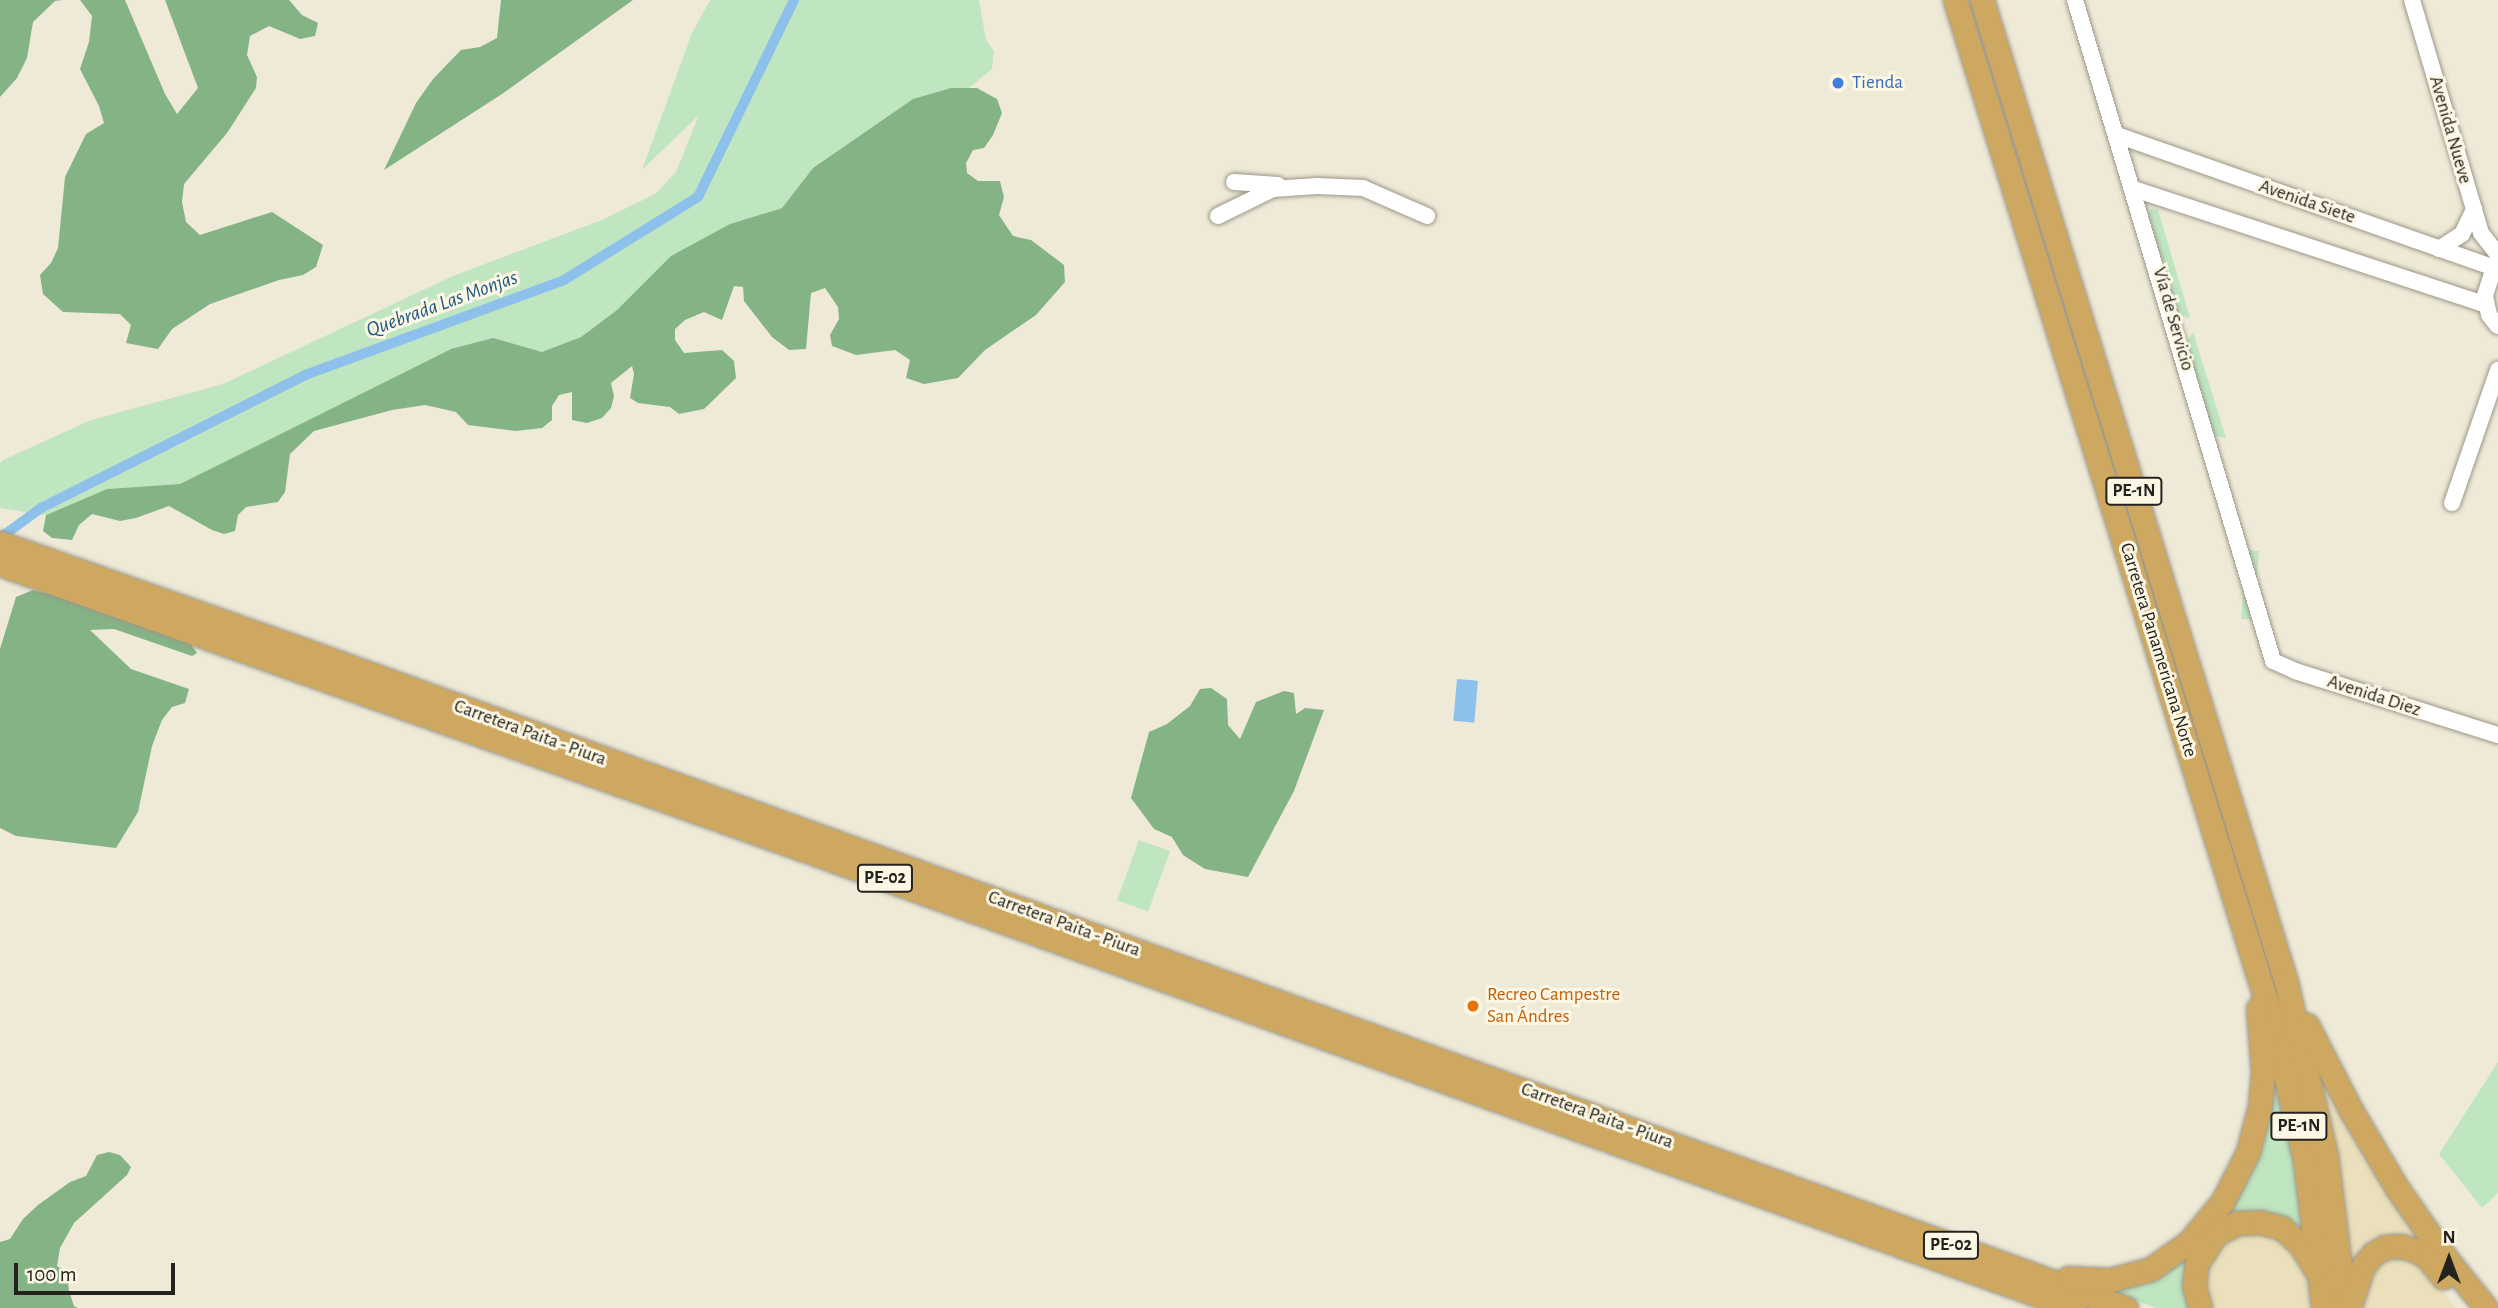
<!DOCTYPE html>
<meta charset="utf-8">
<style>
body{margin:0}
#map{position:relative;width:2498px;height:1308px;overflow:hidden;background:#efead8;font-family:"Alegreya Sans",sans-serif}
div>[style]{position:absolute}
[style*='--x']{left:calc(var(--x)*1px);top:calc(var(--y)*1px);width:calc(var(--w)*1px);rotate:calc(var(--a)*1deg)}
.green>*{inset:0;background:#bfe5c1;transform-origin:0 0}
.forest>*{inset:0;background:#84b386}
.sand>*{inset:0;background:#eae0bb}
.water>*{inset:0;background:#8dc1ec;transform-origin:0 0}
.canal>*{height:10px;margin:-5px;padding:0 5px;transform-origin:5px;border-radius:5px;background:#8dc1ec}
.roads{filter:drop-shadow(0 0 2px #9c9787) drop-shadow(0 0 2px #9c9787)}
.minor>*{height:16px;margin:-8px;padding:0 8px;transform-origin:8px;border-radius:8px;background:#fff}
.highway>*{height:23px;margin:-11.5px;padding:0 11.5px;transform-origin:11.5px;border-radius:11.5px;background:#cea860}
.dots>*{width:19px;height:19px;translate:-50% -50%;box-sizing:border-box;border:4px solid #fcf7e5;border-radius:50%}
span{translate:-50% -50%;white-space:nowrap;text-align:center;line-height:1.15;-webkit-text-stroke:6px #fcf7e5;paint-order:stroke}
.shield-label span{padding:2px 5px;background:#fcf7e5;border:2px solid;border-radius:5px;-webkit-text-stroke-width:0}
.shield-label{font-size:18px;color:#24221c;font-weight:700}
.shop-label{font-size:19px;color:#366cbe}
.left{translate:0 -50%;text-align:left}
.street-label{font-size:19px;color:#24221c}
.food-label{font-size:19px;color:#c56008}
.water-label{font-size:21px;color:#1f5881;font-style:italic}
.north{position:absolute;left:2414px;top:1224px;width:70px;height:70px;-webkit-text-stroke:5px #fcf7e5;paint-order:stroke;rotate:0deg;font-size:19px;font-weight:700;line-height:28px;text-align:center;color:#24221c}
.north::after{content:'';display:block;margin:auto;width:24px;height:32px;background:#24221c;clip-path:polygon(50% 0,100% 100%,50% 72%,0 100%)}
.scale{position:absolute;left:14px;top:1263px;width:161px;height:32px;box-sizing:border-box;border:4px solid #24221c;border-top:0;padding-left:9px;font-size:21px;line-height:24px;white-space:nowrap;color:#24221c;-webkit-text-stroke:5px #fcf7e5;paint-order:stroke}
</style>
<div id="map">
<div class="green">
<i style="clip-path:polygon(710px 0,979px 0,986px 40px,994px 51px,992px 69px,969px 88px,945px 90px,913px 99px,813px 168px,782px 208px,730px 224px,581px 337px,542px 352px,519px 347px,451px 349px,180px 484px,107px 489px,45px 515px,0 508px,0 463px,3px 460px,91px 420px,223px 384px,453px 276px,602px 220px,655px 194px,676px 172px,699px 115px,642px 170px,692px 33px)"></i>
<i style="clip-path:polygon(2152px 208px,2158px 210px,2190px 318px,2178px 315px,2148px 212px)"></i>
<i style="clip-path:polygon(2193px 332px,2226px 438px,2214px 436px,2186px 342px)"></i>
<i style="left:2247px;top:550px;width:12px;height:69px;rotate:5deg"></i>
<i style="left:1139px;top:840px;width:33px;height:64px;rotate:20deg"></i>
<i style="clip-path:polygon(2268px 1049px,2285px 1111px,2309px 1248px,2212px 1226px,2228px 1204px)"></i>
<i style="clip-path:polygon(2498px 1062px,2498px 1193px,2482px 1208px,2439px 1154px)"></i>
<i style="clip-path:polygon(2199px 1241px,2193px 1308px,2156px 1308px,2098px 1287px)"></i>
</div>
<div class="forest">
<i style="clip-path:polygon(0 0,62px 0,55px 1px,33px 22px,27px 58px,17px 78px,0 97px)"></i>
<i style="clip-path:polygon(80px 0,125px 0,165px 94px,177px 114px,198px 88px,165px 0,289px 0,302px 15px,318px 23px,315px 36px,300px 39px,269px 26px,250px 36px,247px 55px,257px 77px,256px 88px,227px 133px,184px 184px,182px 202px,186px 222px,200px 235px,272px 212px,323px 245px,316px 267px,303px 275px,279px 280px,210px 304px,172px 329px,158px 349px,126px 343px,131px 325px,120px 314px,63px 312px,43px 294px,40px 275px,51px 263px,58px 248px,65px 177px,86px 134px,104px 123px,99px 106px,80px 69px,89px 42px,92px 16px)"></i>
<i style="clip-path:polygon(501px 0,633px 0,502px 94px,384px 170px,416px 103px,433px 79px,461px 50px,480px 47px,497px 38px)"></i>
<i style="clip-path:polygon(951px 88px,977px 88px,997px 99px,1002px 113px,993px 135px,984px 148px,973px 150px,966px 163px,967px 173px,978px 181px,1000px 181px,1004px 197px,999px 215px,1013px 236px,1031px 240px,1064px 265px,1065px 282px,1036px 315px,985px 350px,958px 378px,924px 384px,906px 378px,910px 360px,895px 350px,856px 355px,832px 346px,830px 335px,839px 319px,838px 307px,825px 288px,811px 293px,806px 349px,789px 350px,772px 337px,744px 301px,743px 287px,734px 286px,722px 320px,704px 312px,685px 320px,675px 329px,675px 340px,684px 353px,722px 350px,734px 361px,736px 378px,704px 409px,679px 414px,670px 407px,638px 403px,630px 398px,634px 374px,632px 366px,611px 383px,614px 396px,611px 408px,602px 418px,587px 423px,572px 420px,572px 392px,559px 395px,552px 406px,552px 420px,542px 428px,516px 431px,468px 425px,456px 412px,425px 405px,392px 410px,314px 431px,290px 454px,285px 492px,278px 502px,246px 507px,238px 515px,235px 531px,224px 534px,212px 530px,169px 506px,136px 518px,120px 521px,92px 514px,79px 525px,72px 540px,52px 538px,43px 531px,46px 515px,107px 489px,180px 484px,451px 349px,493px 338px,542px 352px,581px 337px,617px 310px,671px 256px,730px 224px,782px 208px,813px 168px,913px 99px)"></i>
<i style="clip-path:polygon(33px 590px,77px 601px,187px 639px,197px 653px,192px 656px,114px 629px,90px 630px,131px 669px,189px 689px,185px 703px,172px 707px,162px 720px,152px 746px,138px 812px,116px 848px,16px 836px,0 828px,0 649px,16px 597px)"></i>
<i style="clip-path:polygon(1211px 688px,1227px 699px,1228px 725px,1240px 739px,1256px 702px,1284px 691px,1294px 693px,1296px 714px,1305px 708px,1324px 710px,1294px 791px,1248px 877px,1205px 869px,1183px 855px,1172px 837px,1154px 829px,1131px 798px,1149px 732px,1167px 724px,1190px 706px,1200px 689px)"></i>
<i style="clip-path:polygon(109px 1152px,120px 1155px,131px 1167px,127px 1175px,74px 1223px,60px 1248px,57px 1266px,67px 1273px,69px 1291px,74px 1306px,78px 1308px,0 1308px,0 1242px,10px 1239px,23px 1219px,38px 1205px,70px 1182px,86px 1176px,97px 1155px)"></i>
</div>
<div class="sand">
<i style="clip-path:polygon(2317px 1066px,2455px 1281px,2420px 1245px,2366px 1247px,2352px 1263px,2338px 1161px)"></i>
<i style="clip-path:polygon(2243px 1228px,2284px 1238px,2304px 1271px,2310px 1308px,2210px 1308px,2201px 1291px,2208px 1253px)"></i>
<i style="clip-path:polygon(2404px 1256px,2422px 1266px,2456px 1308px,2360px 1308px,2363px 1275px,2387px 1257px)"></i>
</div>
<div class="water">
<i style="left:1457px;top:679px;width:21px;height:42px;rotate:5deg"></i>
</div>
<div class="canal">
<i style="--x:0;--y:538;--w:51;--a:-36.2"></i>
<i style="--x:41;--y:508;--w:296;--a:-26.7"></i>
<i style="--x:305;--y:375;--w:276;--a:-20.1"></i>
<i style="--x:564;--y:280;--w:158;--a:-31.8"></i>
<i style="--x:698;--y:197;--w:219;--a:-64"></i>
</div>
<div class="roads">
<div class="minor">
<i style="--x:2075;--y:0;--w:690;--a:73.32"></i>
<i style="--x:2273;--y:661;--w:24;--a:24"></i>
<i style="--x:2295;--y:671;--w:213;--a:17.5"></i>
<i style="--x:2412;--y:0;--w:243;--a:73.5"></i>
<i style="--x:2481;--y:233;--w:28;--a:52"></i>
<i style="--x:2117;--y:135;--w:403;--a:19.4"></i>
<i style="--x:1234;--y:182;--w:44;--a:3.9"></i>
<i style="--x:2134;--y:189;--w:371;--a:18.2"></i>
<i style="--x:1218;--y:216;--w:61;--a:-26.1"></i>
<i style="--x:1273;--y:189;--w:44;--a:-3.9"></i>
<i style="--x:1317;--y:186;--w:46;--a:2.5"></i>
<i style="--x:1363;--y:188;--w:70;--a:23.6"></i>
<i style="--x:2439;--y:249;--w:27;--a:-33"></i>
<i style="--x:2462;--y:234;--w:28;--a:-64"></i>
<i style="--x:2498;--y:269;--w:11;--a:131"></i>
<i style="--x:2491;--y:277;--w:20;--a:108"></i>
<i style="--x:2485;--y:296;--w:19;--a:78"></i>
<i style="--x:2489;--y:315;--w:14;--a:51"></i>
<i style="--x:2452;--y:503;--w:141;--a:-70.9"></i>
</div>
<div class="highway">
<i style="--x:1955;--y:0;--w:1071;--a:72.73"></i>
<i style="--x:2273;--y:1023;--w:142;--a:76.9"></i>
<i style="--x:2305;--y:1161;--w:148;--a:83"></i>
<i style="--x:1982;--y:0;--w:1028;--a:72.8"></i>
<i style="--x:2286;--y:982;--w:179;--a:77.1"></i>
<i style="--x:2326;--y:1156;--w:153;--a:82.9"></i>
<i style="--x:0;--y:543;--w:307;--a:19.4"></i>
<i style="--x:290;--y:645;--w:1952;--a:19.86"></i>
<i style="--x:0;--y:564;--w:869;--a:19.56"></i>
<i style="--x:819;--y:855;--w:1334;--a:19.85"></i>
<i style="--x:2307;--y:1025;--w:98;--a:62.7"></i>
<i style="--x:2352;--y:1112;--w:88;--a:59.4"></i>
<i style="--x:2397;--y:1188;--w:89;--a:55.1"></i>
<i style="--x:2448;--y:1261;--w:60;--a:51"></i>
<i style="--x:2068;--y:1278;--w:42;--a:2.7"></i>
<i style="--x:2110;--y:1280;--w:42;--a:-15"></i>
<i style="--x:2151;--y:1269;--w:47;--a:-35.4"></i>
<i style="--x:2189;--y:1242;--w:53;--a:-50.3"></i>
<i style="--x:2223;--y:1201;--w:55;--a:-63"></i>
<i style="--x:2248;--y:1152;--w:48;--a:-75.4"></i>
<i style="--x:2260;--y:1106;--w:35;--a:-85"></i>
<i style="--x:2263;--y:1071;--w:63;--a:-94.5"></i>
<i style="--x:2350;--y:1305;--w:41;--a:-71.6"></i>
<i style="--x:2363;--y:1266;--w:16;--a:-50"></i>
<i style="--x:2373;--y:1254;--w:14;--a:-30"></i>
<i style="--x:2385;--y:1247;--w:15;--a:-4"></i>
<i style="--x:2400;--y:1246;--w:16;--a:15"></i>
<i style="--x:2415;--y:1250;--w:14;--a:30"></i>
<i style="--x:2427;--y:1257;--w:26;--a:51"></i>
<i style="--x:2200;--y:1308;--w:23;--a:-105"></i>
<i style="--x:2194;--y:1286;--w:23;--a:-83"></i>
<i style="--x:2197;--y:1263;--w:35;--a:-57"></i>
<i style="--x:2216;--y:1234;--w:24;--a:-28"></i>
<i style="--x:2237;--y:1223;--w:23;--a:-2"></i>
<i style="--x:2260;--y:1222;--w:23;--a:15"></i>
<i style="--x:2282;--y:1228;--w:24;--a:42"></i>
<i style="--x:2300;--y:1244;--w:31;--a:58"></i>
</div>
</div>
<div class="dots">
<i style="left:1838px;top:83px;background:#3f7fe0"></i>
<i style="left:1473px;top:1006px;background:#e8710a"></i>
</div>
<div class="shield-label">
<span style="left:2134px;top:491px">PE-1N</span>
<span style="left:885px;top:878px">PE-02</span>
<span style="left:2299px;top:1126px">PE-1N</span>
<span style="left:1951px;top:1245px">PE-02</span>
</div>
<div class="shop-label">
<span class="left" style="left:1852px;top:83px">Tienda</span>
</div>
<div class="street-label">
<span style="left:2450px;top:130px;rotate:74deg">Avenida Nueve</span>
<span style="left:2307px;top:202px;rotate:19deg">Avenida Siete</span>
<span style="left:2173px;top:319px;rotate:74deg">Vía de Servicio</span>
<span style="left:2158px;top:650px;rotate:73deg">Carretera Panamericana Norte</span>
<span style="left:2374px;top:696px;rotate:18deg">Avenida Diez</span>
<span style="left:530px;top:733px;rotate:20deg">Carretera Paita - Piura</span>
<span style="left:1064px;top:924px;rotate:20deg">Carretera Paita - Piura</span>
<span style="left:1597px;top:1116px;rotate:20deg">Carretera Paita - Piura</span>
</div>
<div class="food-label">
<span class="left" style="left:1487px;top:1006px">Recreo Campestre<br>San Ándres</span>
</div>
<div class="water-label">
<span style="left:442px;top:304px;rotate:-20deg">Quebrada Las Monjas</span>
</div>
<div class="north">N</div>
<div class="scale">100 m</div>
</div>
